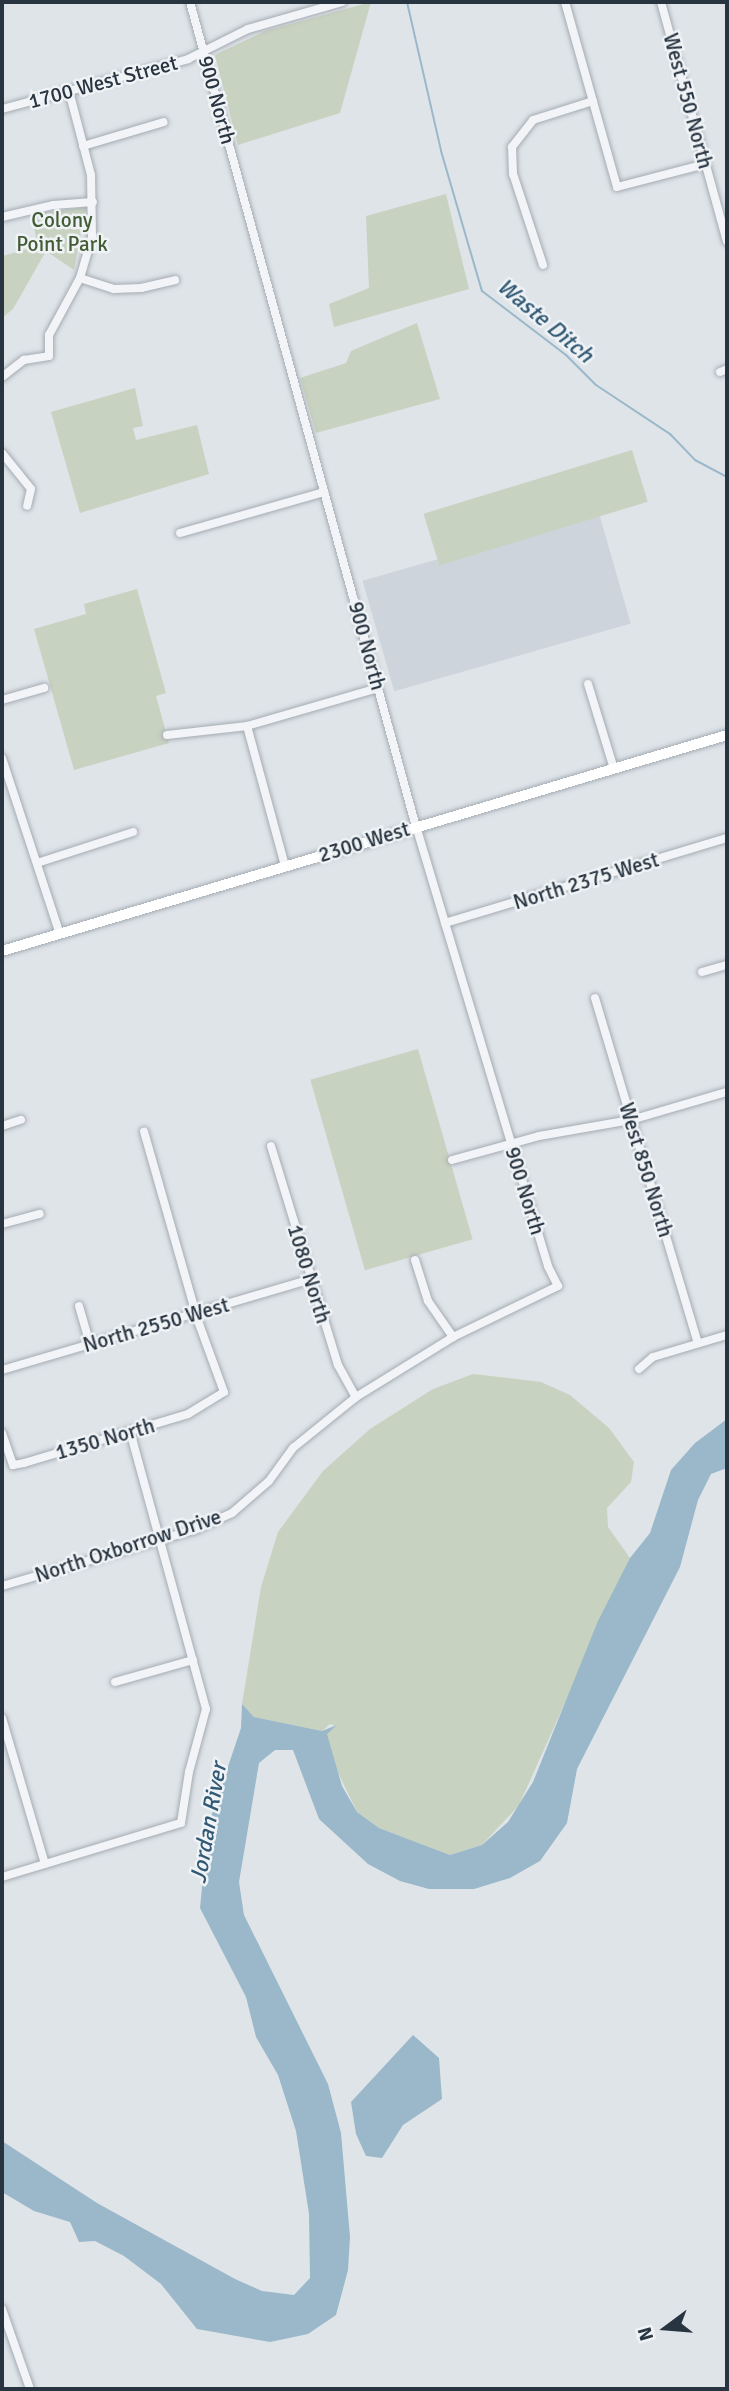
<!DOCTYPE html>
<style>
body{margin:0}
#map{position:relative;width:729px;height:2391px;overflow:hidden;background:#dfe4e9;font-family:Signika,sans-serif}
div>[style]{position:absolute}
[style*='--x']{left:calc(var(--x)*1px);top:calc(var(--y)*1px);width:calc(var(--w)*1px);rotate:calc(var(--a)*1deg)}
.built>*{inset:0;background:#cdd4db;transform-origin:0 0}
.green>*{inset:0;background:#c8d2c0;transform-origin:0 0}
.water>*{inset:0;background:#9ab8c9}
.stream>*{height:2px;margin:-1px;padding:0 1px;transform-origin:1px;border-radius:1px;background:#9ab8c9}
.roads{filter:drop-shadow(0 0 2px #a4acb3) drop-shadow(0 0 2px #a4acb3)}
.minor>*{height:8px;margin:-4px;padding:0 4px;transform-origin:4px;border-radius:4px;background:#f2f4f7}
.major>*{height:10px;margin:-5px;padding:0 5px;transform-origin:5px;border-radius:5px;background:#fff}
span{translate:-50% -50%;white-space:nowrap;text-align:center;line-height:1.15;-webkit-text-stroke:5px #eff3f6;paint-order:stroke}
.street-label{font-size:21px;color:#283440}
.park-label{font-size:21px;color:#425c35}
.water-label{font-size:23px;color:#325974;font-style:italic}
.frame{position:absolute;inset:0;border:4px solid #283440;pointer-events:none}
.north{position:absolute;left:631px;top:2293px;width:70px;height:70px;-webkit-text-stroke:5px #eff3f6;paint-order:stroke;rotate:254deg;font-size:19px;font-weight:700;line-height:28px;text-align:center;color:#283440}
.north::after{content:'';display:block;margin:auto;width:24px;height:32px;background:#283440;clip-path:polygon(50% 0,100% 100%,50% 72%,0 100%)}
</style>
<div id="map">
<div class="built">
<i style="left:599px;top:513px;width:115px;height:246px;rotate:74deg"></i>
</div>
<div class="green">
<i style="clip-path:polygon(371px 2px,340px 113px,238px 145px,215px 55px,265px 31px)"></i>
<i style="clip-path:polygon(446px 194px,469px 289px,334px 327px,329px 304px,369px 288px,366px 216px)"></i>
<i style="clip-path:polygon(86px 207px,74px 270px,46px 251px,13px 309px,2px 318px,2px 256px,38px 246px,31px 214px)"></i>
<i style="clip-path:polygon(417px 323px,440px 399px,316px 433px,300px 378px,346px 363px,351px 351px)"></i>
<i style="clip-path:polygon(135px 388px,143px 426px,133px 428px,136px 440px,197px 425px,209px 474px,80px 513px,51px 412px)"></i>
<i style="left:632px;top:450px;width:54px;height:218px;rotate:73deg"></i>
<i style="clip-path:polygon(137px 589px,166px 693px,156px 696px,169px 743px,74px 770px,34px 629px,86px 614px,84px 604px)"></i>
<i style="left:418px;top:1049px;width:198px;height:112px;rotate:74deg"></i>
<i style="clip-path:polygon(473px 1374px,541px 1382px,570px 1395px,609px 1428px,634px 1462px,631px 1482px,607px 1508px,608px 1527px,630px 1558px,519px 1805px,482px 1845px,450px 1855px,379px 1828px,357px 1812px,331px 1758px,326px 1734px,336px 1726px,330px 1724px,322px 1731px,254px 1717px,242px 1704px,261px 1587px,278px 1532px,323px 1471px,370px 1429px,433px 1389px)"></i>
</div>
<div class="water">
<i style="clip-path:polygon(727px 1419px,727px 1468px,711px 1474px,698px 1500px,680px 1567px,577px 1769px,567px 1823px,540px 1861px,510px 1878px,474px 1889px,429px 1889px,400px 1881px,368px 1864px,319px 1819px,293px 1750px,275px 1750px,259px 1763px,239px 1882px,244px 1915px,328px 2084px,341px 2133px,350px 2237px,348px 2270px,336px 2315px,308px 2334px,270px 2342px,197px 2329px,161px 2284px,124px 2256px,95px 2241px,79px 2242px,70px 2222px,34px 2211px,2px 2192px,2px 2141px,97px 2203px,235px 2279px,262px 2291px,294px 2295px,310px 2278px,309px 2214px,296px 2131px,278px 2075px,256px 2037px,246px 1997px,200px 1908px,208px 1826px,241px 1728px,242px 1704px,254px 1717px,322px 1731px,337px 1725px,327px 1734px,342px 1786px,357px 1812px,379px 1828px,450px 1855px,482px 1845px,508px 1822px,533px 1782px,598px 1621px,630px 1558px,650px 1533px,671px 1470px,695px 1443px)"></i>
<i style="clip-path:polygon(413px 2035px,439px 2058px,442px 2099px,403px 2125px,382px 2158px,366px 2156px,356px 2134px,351px 2102px)"></i>
</div>
<div class="stream">
<i style="--x:407;--y:2;--w:153;--a:77.1"></i>
<i style="--x:441;--y:151;--w:146;--a:73.7"></i>
<i style="--x:482;--y:291;--w:106;--a:37.3"></i>
<i style="--x:566;--y:355;--w:42;--a:45"></i>
<i style="--x:596;--y:385;--w:89;--a:33.5"></i>
<i style="--x:670;--y:434;--w:36;--a:46"></i>
<i style="--x:695;--y:460;--w:36;--a:28"></i>
</div>
<div class="roads">
<div class="minor">
<i style="--x:565;--y:2;--w:192;--a:74.3"></i>
<i style="--x:617;--y:187;--w:91;--a:-14.6"></i>
<i style="--x:661;--y:2;--w:248;--a:74.6"></i>
<i style="--x:2;--y:109;--w:193;--a:-15"></i>
<i style="--x:188;--y:59;--w:67;--a:-26.6"></i>
<i style="--x:248;--y:29;--w:98;--a:-16"></i>
<i style="--x:83;--y:146;--w:84;--a:-16.5"></i>
<i style="--x:2;--y:217;--w:52;--a:-13.2"></i>
<i style="--x:53;--y:205;--w:40;--a:-4.3"></i>
<i style="--x:543;--y:265;--w:96;--a:-108.2"></i>
<i style="--x:513;--y:174;--w:27;--a:-92"></i>
<i style="--x:512;--y:147;--w:34;--a:-52"></i>
<i style="--x:533;--y:120;--w:63;--a:-17.6"></i>
<i style="--x:80;--y:278;--w:36;--a:18"></i>
<i style="--x:114;--y:289;--w:27;--a:-2"></i>
<i style="--x:141;--y:288;--w:35;--a:-13"></i>
<i style="--x:720;--y:372;--w:8;--a:-23"></i>
<i style="--x:2;--y:377;--w:28;--a:-38"></i>
<i style="--x:24;--y:360;--w:25;--a:-9"></i>
<i style="--x:49;--y:356;--w:21;--a:-90"></i>
<i style="--x:49;--y:335;--w:65;--a:-61.5"></i>
<i style="--x:80;--y:278;--w:43;--a:-73.7"></i>
<i style="--x:92;--y:237;--w:62;--a:-90.9"></i>
<i style="--x:91;--y:175;--w:87;--a:-104.7"></i>
<i style="--x:2;--y:453;--w:46;--a:51.1"></i>
<i style="--x:31;--y:489;--w:17;--a:103"></i>
<i style="--x:180;--y:533;--w:150;--a:-15.9"></i>
<i style="--x:588;--y:684;--w:89;--a:73"></i>
<i style="--x:2;--y:700;--w:44;--a:-15.9"></i>
<i style="--x:247;--y:726;--w:145;--a:74.8"></i>
<i style="--x:167;--y:735;--w:81;--a:-6.4"></i>
<i style="--x:247;--y:726;--w:136;--a:-16.2"></i>
<i style="--x:2;--y:758;--w:185;--a:71.8"></i>
<i style="--x:37;--y:863;--w:101;--a:-17.9"></i>
<i style="--x:445;--y:923;--w:295;--a:-16.8"></i>
<i style="--x:702;--y:972;--w:26;--a:-16"></i>
<i style="--x:595;--y:998;--w:360;--a:73.4"></i>
<i style="--x:2;--y:1126;--w:20;--a:-18"></i>
<i style="--x:271;--y:1146;--w:229;--a:73"></i>
<i style="--x:338;--y:1365;--w:37;--a:61"></i>
<i style="--x:452;--y:1160;--w:90;--a:-15.4"></i>
<i style="--x:539;--y:1136;--w:93;--a:-9.9"></i>
<i style="--x:631;--y:1120;--w:100;--a:-16.3"></i>
<i style="--x:2;--y:1224;--w:39;--a:-15"></i>
<i style="--x:415;--y:1260;--w:43;--a:72.4"></i>
<i style="--x:428;--y:1301;--w:44;--a:55.2"></i>
<i style="--x:79;--y:1306;--w:40;--a:74"></i>
<i style="--x:639;--y:1369;--w:18;--a:-41"></i>
<i style="--x:653;--y:1357;--w:77;--a:-16.6"></i>
<i style="--x:2;--y:1370;--w:322;--a:-16.4"></i>
<i style="--x:2;--y:1433;--w:34;--a:71"></i>
<i style="--x:13;--y:1465;--w:11;--a:-10"></i>
<i style="--x:24;--y:1463;--w:171;--a:-16.6"></i>
<i style="--x:188;--y:1414;--w:42;--a:-31.4"></i>
<i style="--x:224;--y:1392;--w:76;--a:-110.1"></i>
<i style="--x:198;--y:1321;--w:197;--a:-105.9"></i>
<i style="--x:2;--y:1586;--w:200;--a:-16.3"></i>
<i style="--x:194;--y:1530;--w:42;--a:-24.1"></i>
<i style="--x:232;--y:1513;--w:49;--a:-40.9"></i>
<i style="--x:269;--y:1481;--w:41;--a:-54"></i>
<i style="--x:293;--y:1448;--w:81;--a:-39"></i>
<i style="--x:356;--y:1397;--w:114;--a:-31.7"></i>
<i style="--x:453;--y:1337;--w:117;--a:-25.9"></i>
<i style="--x:558;--y:1286;--w:22;--a:-117"></i>
<i style="--x:548;--y:1266;--w:458;--a:-106.7"></i>
<i style="--x:416;--y:827;--w:855;--a:-105.32"></i>
<i style="--x:115;--y:1682;--w:81;--a:-15.8"></i>
<i style="--x:2;--y:1718;--w:152;--a:73.6"></i>
<i style="--x:2;--y:1877;--w:187;--a:-16.8"></i>
<i style="--x:181;--y:1823;--w:52;--a:-81.1"></i>
<i style="--x:189;--y:1772;--w:65;--a:-74.9"></i>
<i style="--x:206;--y:1709;--w:287;--a:-105.3"></i>
<i style="--x:2;--y:2309;--w:85;--a:70.7"></i>
</div>
<div class="major">
<i style="--x:2;--y:951;--w:756;--a:-16.59"></i>
</div>
</div>
<div class="street-label">
<span style="left:103px;top:82px;rotate:-15deg">1700 West Street</span>
<span style="left:217px;top:100px;rotate:75deg">900 North</span>
<span style="left:688px;top:101px;rotate:75deg">West 550 North</span>
<span style="left:367px;top:646px;rotate:75deg">900 North</span>
<span style="left:364px;top:842px;rotate:-17deg">2300 West</span>
<span style="left:586px;top:881px;rotate:-17deg">North 2375 West</span>
<span style="left:646px;top:1170px;rotate:73deg">West 850 North</span>
<span style="left:525px;top:1191px;rotate:73deg">900 North</span>
<span style="left:309px;top:1274px;rotate:73deg">1080 North</span>
<span style="left:156px;top:1325px;rotate:-16deg">North 2550 West</span>
<span style="left:105px;top:1439px;rotate:-16deg">1350 North</span>
<span style="left:128px;top:1546px;rotate:-18deg">North Oxborrow Drive</span>
</div>
<div class="park-label">
<span style="left:62px;top:232px">Colony<br>Point Park</span>
</div>
<div class="water-label">
<span style="left:545px;top:321px;rotate:40deg">Waste Ditch</span>
<span style="left:209px;top:1823px;rotate:-80deg">Jordan River</span>
</div>
<div class="frame"></div>
<div class="north">N</div>
</div>
